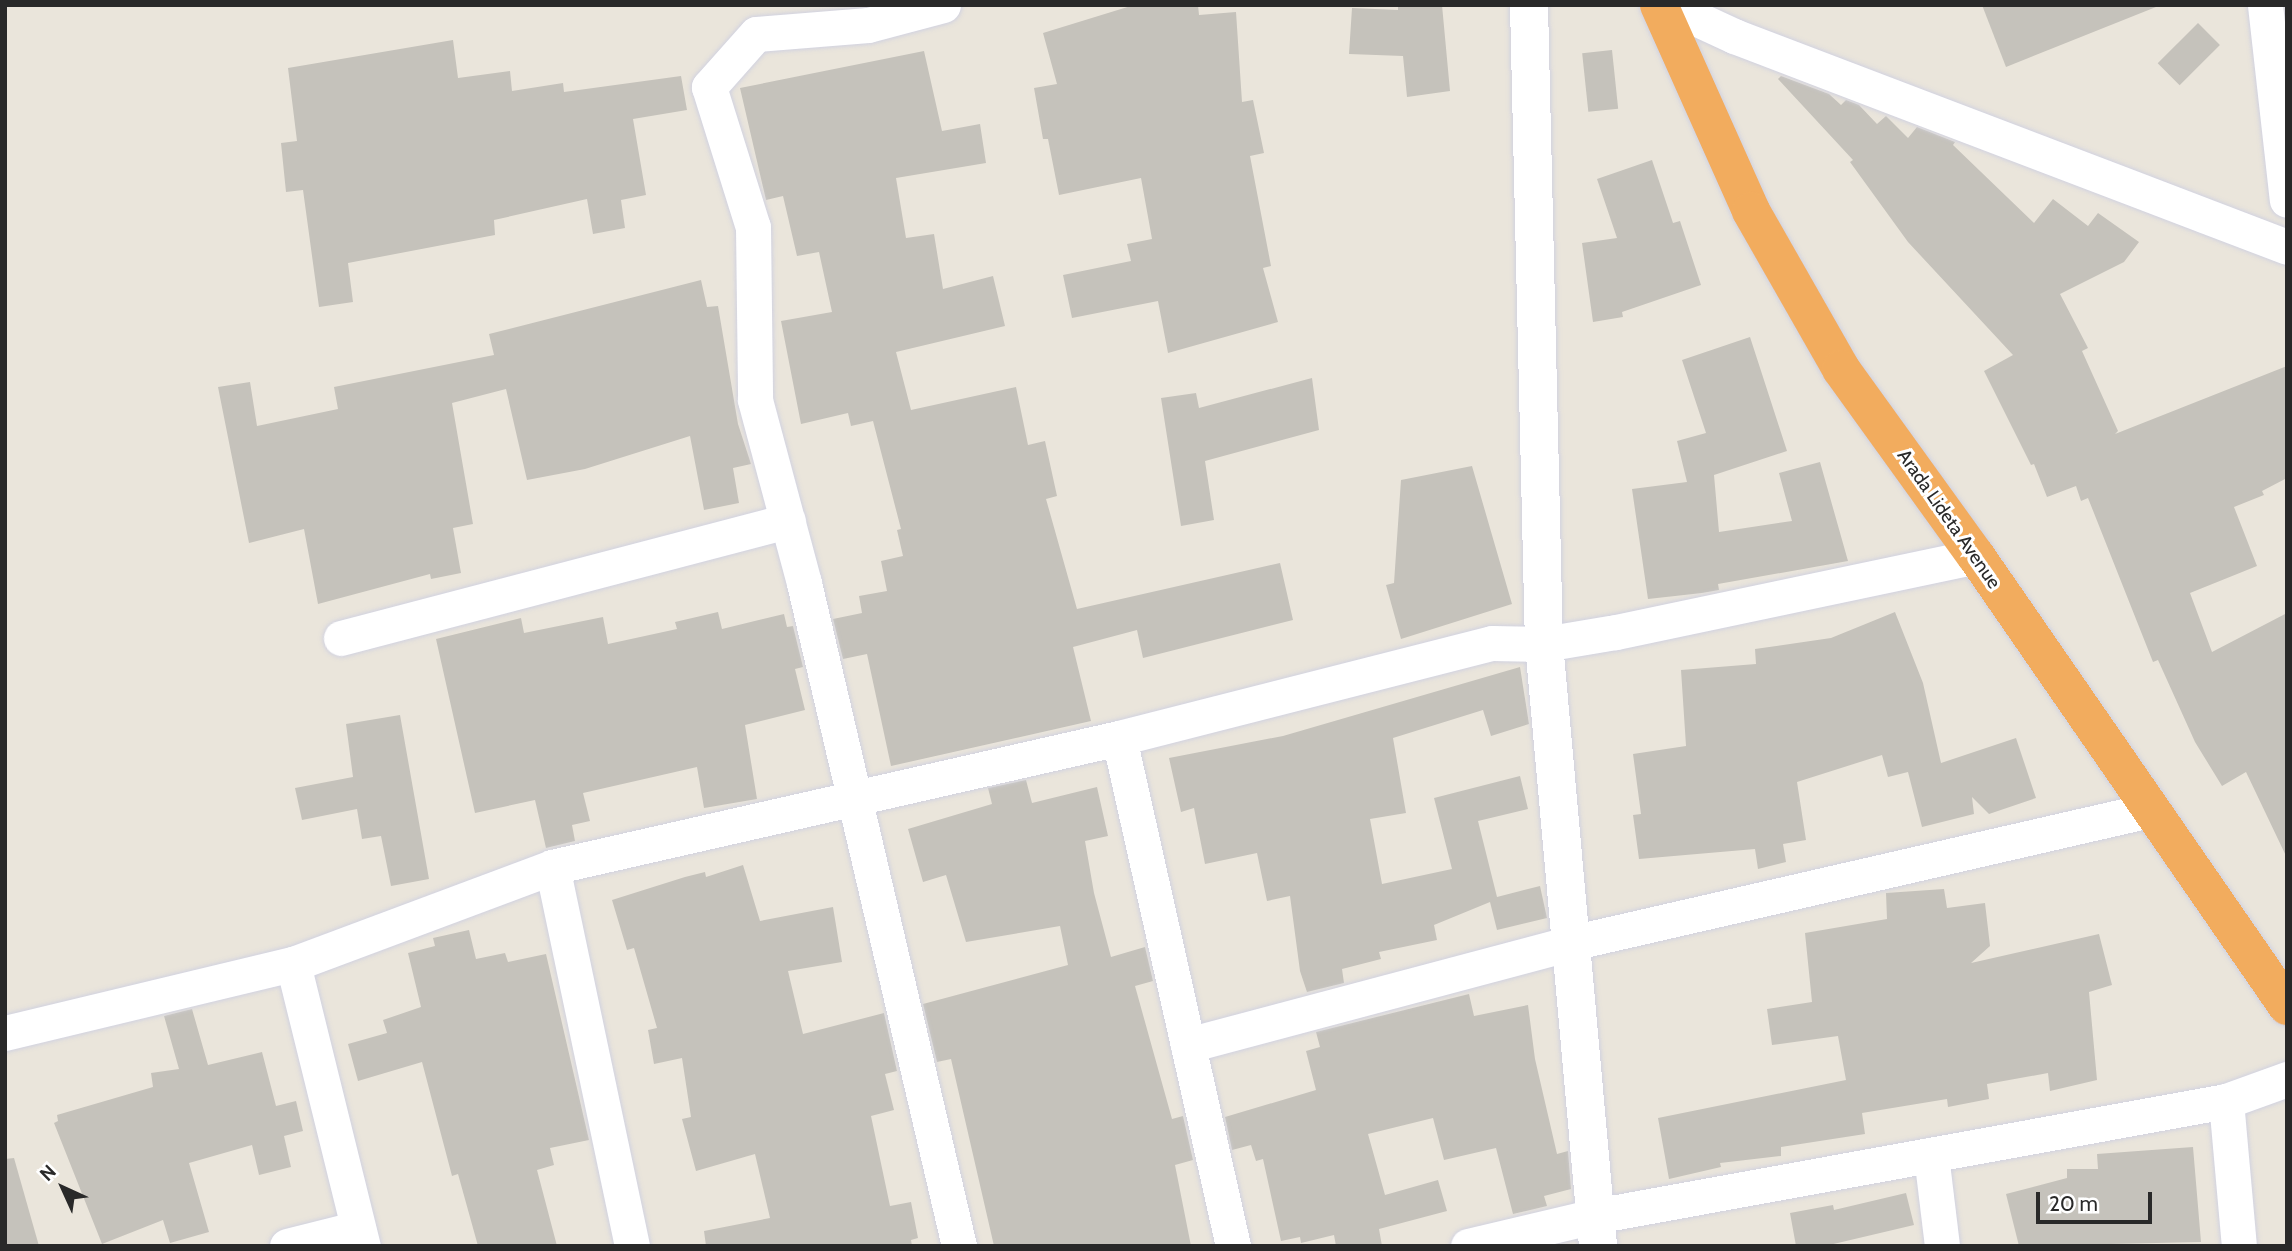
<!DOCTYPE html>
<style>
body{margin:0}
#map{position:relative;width:2292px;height:1251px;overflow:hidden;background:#eae5db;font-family:Cabin,sans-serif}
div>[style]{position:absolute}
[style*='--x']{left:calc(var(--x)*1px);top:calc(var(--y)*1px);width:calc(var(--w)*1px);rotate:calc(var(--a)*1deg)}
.building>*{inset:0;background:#c5c2bb;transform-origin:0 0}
.roads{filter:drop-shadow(0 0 2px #d1d2e0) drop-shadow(0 0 2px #d1d2e0)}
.street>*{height:35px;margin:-17.5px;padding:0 17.5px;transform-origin:17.5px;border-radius:17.5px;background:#fff}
.secondary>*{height:38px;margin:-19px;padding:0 19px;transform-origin:19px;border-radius:19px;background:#fff}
.highway>*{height:38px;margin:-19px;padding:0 19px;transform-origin:19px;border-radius:19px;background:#f2ac5e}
span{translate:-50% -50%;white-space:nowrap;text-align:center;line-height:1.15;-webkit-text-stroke:6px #fff;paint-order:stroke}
.street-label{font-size:19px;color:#292929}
.frame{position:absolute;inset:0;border:7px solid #292929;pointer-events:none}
.north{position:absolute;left:28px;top:1153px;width:70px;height:70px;-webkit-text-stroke:5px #fff;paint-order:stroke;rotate:315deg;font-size:19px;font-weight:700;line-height:28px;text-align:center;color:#292929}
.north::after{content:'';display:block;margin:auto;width:24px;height:32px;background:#292929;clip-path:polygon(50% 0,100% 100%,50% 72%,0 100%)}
.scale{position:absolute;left:2036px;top:1192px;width:116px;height:32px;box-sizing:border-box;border:4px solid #292929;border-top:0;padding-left:9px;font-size:21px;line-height:24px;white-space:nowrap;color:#292929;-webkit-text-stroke:5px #fff;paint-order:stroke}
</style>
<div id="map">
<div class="building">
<i style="clip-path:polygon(1134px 5px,1198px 5px,1199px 15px,1236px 12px,1242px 102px,1253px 100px,1264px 153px,1250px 156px,1271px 266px,1263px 268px,1278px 322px,1168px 353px,1158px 301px,1072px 318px,1063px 275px,1131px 261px,1127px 244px,1152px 239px,1141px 178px,1059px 195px,1048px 139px,1043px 139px,1034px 88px,1057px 84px,1043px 33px)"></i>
<i style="clip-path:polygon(1398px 5px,1442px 5px,1450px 91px,1407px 97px,1403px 56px,1349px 54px,1352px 8px,1398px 10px)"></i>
<i style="clip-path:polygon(1982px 5px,2156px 5px,2156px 7px,2006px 67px)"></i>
<i style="left:2198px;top:23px;width:31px;height:57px;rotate:45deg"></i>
<i style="clip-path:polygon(453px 40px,458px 78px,510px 71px,512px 91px,563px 83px,564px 92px,681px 76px,687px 110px,633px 119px,646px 195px,621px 200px,625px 228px,593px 234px,587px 199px,494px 220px,495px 235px,348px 263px,353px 302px,319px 307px,303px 190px,286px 192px,281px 143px,297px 141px,288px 68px)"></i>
<i style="left:1612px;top:50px;width:59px;height:30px;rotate:84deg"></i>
<i style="clip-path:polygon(924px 51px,942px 131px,980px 124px,986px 163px,896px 178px,906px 238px,934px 234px,943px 289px,993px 276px,1005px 326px,896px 352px,911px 410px,1016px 387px,1028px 445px,1045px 441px,1057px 496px,1046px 499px,1077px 609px,1280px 563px,1293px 620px,1143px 658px,1137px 630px,1073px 647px,1091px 721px,891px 766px,867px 654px,843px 659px,833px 619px,862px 613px,859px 596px,887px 591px,881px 561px,903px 556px,897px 530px,901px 529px,873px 421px,851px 426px,848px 413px,801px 424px,781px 321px,832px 312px,819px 252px,797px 256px,783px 196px,766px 200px,740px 88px)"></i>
<i style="clip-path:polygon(1781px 76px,1829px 94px,1841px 105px,1846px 100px,1859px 105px,1877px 124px,1886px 116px,1908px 138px,1917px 127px,1955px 142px,1953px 145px,2034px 223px,2053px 199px,2088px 226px,2098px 213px,2139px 242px,2124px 262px,2060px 294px,2088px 348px,2082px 351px,2118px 431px,2115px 434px,2287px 366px,2287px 478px,2262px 491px,2264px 495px,2234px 507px,2257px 566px,2190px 593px,2212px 652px,2287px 613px,2287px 858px,2246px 772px,2222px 786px,2195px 742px,2158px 660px,2153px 662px,2088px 498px,2081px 501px,2076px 486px,2047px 497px,2034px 464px,2031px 465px,1984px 371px,2013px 355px,1908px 242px,1850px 162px,1853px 160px,1778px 79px)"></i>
<i style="clip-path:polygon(1652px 160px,1673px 223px,1680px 221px,1701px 285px,1622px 312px,1623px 317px,1593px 322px,1582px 243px,1617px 238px,1597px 179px)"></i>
<i style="clip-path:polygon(701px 280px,707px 307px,718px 306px,738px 424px,751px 464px,733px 468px,739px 503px,704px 510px,690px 436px,585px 469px,527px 480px,506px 389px,452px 403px,473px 524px,453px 528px,461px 573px,431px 579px,430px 574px,318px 604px,304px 529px,249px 543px,218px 387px,250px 382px,257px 426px,338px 409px,334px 387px,494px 355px,489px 334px)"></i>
<i style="clip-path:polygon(1750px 337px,1787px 451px,1714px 475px,1719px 532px,1792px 521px,1779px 473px,1820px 462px,1848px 561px,1718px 584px,1719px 590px,1702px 593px,1648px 599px,1632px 489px,1687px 482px,1677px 441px,1706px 433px,1682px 360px)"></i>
<i style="clip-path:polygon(1312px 378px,1319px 430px,1205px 461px,1214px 520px,1181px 526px,1161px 398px,1196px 393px,1199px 408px)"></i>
<i style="clip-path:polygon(1472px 466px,1512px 604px,1401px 639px,1386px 585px,1394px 583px,1401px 480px)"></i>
<i style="clip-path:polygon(718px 612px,722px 629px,784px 614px,787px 627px,793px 626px,803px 667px,795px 669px,805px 710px,745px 725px,757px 799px,704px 808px,697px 767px,583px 793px,590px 821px,572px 825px,575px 841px,546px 848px,535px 800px,475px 813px,436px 639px,521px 618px,524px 633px,603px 617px,608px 644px,677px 629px,675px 622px)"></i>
<i style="clip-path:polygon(1895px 612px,1923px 683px,1941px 763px,2016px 738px,2036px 798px,1989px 814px,1972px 797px,1974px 814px,1922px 827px,1908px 772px,1888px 777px,1882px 755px,1797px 782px,1806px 840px,1783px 844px,1786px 862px,1758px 869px,1755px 849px,1639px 859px,1633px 815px,1641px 814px,1633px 754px,1686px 746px,1681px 670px,1756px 664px,1755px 649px,1831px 638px)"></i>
<i style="clip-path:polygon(1520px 667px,1529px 724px,1491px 736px,1483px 710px,1393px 738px,1406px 813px,1370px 819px,1382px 884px,1452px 869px,1434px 798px,1520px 776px,1528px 809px,1478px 821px,1497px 897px,1540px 886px,1547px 918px,1497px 930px,1490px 902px,1434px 925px,1437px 940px,1379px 952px,1381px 959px,1342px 969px,1344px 983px,1307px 992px,1300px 971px,1290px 896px,1267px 901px,1257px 853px,1205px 864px,1194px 808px,1181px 812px,1169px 758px,1283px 736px)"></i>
<i style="clip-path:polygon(400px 715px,429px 879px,391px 886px,381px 836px,362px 839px,357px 809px,302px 820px,295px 788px,353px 777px,346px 724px)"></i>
<i style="clip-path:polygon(1026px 780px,1032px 803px,1097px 787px,1108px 836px,1085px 841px,1094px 893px,1111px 957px,1145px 947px,1153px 981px,1135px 986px,1172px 1119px,1183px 1116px,1193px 1160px,1175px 1165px,1191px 1246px,994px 1246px,951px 1059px,937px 1062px,923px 1004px,1068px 965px,1060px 926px,966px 942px,946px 875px,923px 882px,908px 829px,992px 804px,988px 788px)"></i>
<i style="clip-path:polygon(743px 865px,760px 921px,833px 907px,842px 962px,788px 971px,803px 1034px,884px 1013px,897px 1071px,885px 1074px,894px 1110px,871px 1116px,890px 1206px,911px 1202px,918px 1238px,911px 1240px,912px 1246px,706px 1246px,704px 1231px,770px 1218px,755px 1154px,696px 1171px,682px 1119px,691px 1117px,682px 1058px,654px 1064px,648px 1030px,657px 1028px,634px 948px,627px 950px,612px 900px,685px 877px,705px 872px,706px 877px)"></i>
<i style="clip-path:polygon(1944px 889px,1947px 908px,1985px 903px,1990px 946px,1971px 963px,2099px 934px,2112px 985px,2089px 992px,2097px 1080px,2050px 1091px,2048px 1073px,1987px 1084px,1989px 1099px,1948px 1107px,1947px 1099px,1862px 1113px,1865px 1134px,1781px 1147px,1781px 1156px,1720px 1163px,1721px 1167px,1669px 1179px,1658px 1118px,1846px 1080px,1838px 1036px,1772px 1045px,1767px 1009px,1812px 1002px,1805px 933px,1887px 919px,1886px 893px)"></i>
<i style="clip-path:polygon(469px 930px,476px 959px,505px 953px,508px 962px,546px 954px,589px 1140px,550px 1148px,554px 1165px,537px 1170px,557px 1246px,478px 1246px,458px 1174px,452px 1176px,422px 1062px,358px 1081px,348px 1044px,387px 1033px,383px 1020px,421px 1007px,408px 953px,435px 946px,433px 938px)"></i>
<i style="clip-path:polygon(1469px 994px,1474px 1016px,1528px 1005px,1535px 1059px,1557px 1154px,1568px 1151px,1571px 1189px,1544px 1196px,1547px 1206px,1513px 1214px,1496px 1148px,1444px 1160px,1433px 1118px,1368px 1134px,1385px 1195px,1438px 1180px,1447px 1211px,1379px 1229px,1382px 1246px,1336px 1246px,1334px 1235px,1301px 1243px,1300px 1237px,1281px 1241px,1263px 1159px,1256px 1161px,1251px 1145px,1232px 1150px,1225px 1117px,1316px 1090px,1306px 1051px,1320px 1047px,1316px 1032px)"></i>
<i style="clip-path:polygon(192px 1009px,208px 1065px,262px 1052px,276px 1106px,296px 1101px,303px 1131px,284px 1136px,291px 1167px,259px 1175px,252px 1145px,189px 1163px,209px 1232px,170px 1243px,163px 1220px,102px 1244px,54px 1123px,58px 1121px,57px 1115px,153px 1087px,151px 1073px,179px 1069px,164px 1016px)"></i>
<i style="clip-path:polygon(2193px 1147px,2201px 1242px,2019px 1246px,2006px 1194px,2067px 1178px,2067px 1169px,2098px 1169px,2097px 1154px)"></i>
<i style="clip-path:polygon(14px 1158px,39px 1246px,5px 1246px,5px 1159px)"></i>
<i style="clip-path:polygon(1906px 1193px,1914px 1225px,1825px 1246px,1796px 1246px,1790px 1213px,1833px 1205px,1834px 1210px)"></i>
</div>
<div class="roads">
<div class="street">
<i style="--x:943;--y:5;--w:78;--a:165.1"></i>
<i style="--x:868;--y:25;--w:112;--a:175.4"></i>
<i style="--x:756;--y:34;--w:71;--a:131.6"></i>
<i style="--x:709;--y:87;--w:147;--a:72.6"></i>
<i style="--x:753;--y:227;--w:173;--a:89.3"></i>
<i style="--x:755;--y:400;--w:189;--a:75"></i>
<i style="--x:804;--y:583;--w:681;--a:76.84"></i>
<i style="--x:1667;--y:5;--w:74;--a:24.8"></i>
<i style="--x:1734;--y:36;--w:592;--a:20.88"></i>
<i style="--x:2265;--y:5;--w:196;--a:83.6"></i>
<i style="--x:341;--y:638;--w:462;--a:-14.7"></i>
<i style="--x:1119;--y:738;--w:521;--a:77.35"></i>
<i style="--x:293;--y:964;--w:291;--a:76.1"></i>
<i style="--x:5;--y:1033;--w:296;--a:-13.5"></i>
<i style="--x:293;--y:964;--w:277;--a:-20.5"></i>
<i style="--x:1188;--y:1045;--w:396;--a:-14.9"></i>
<i style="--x:1571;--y:943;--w:594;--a:-12.94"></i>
<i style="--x:2226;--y:1101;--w:146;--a:84.9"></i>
<i style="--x:1931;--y:1155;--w:92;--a:83.1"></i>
<i style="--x:287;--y:1246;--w:73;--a:-14.2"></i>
<i style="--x:632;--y:1246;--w:387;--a:-101.9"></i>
<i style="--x:552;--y:867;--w:581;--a:-12.82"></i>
<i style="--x:1119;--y:738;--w:385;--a:-14.3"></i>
<i style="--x:1492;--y:643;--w:52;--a:1.1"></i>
<i style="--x:1544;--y:644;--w:73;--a:-9.5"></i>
<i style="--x:1616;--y:632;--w:368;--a:-11.9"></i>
<i style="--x:1468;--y:1246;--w:130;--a:-13.3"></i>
<i style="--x:1595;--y:1216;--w:641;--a:-10.33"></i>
<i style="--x:2226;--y:1101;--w:65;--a:-19.8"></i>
</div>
<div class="secondary">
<i style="--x:1529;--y:5;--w:639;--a:88.66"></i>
<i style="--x:1544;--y:644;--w:604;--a:84.87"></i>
</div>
<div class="highway">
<i style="--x:1659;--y:5;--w:226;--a:65.9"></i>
<i style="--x:1751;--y:211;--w:182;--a:60.3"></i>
<i style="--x:1841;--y:369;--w:231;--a:54.2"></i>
<i style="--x:1976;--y:556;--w:547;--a:55.35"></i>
</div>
</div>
<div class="street-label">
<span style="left:1949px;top:519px;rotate:55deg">Arada Lideta Avenue</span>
</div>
<div class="frame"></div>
<div class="north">N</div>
<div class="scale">20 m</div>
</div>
